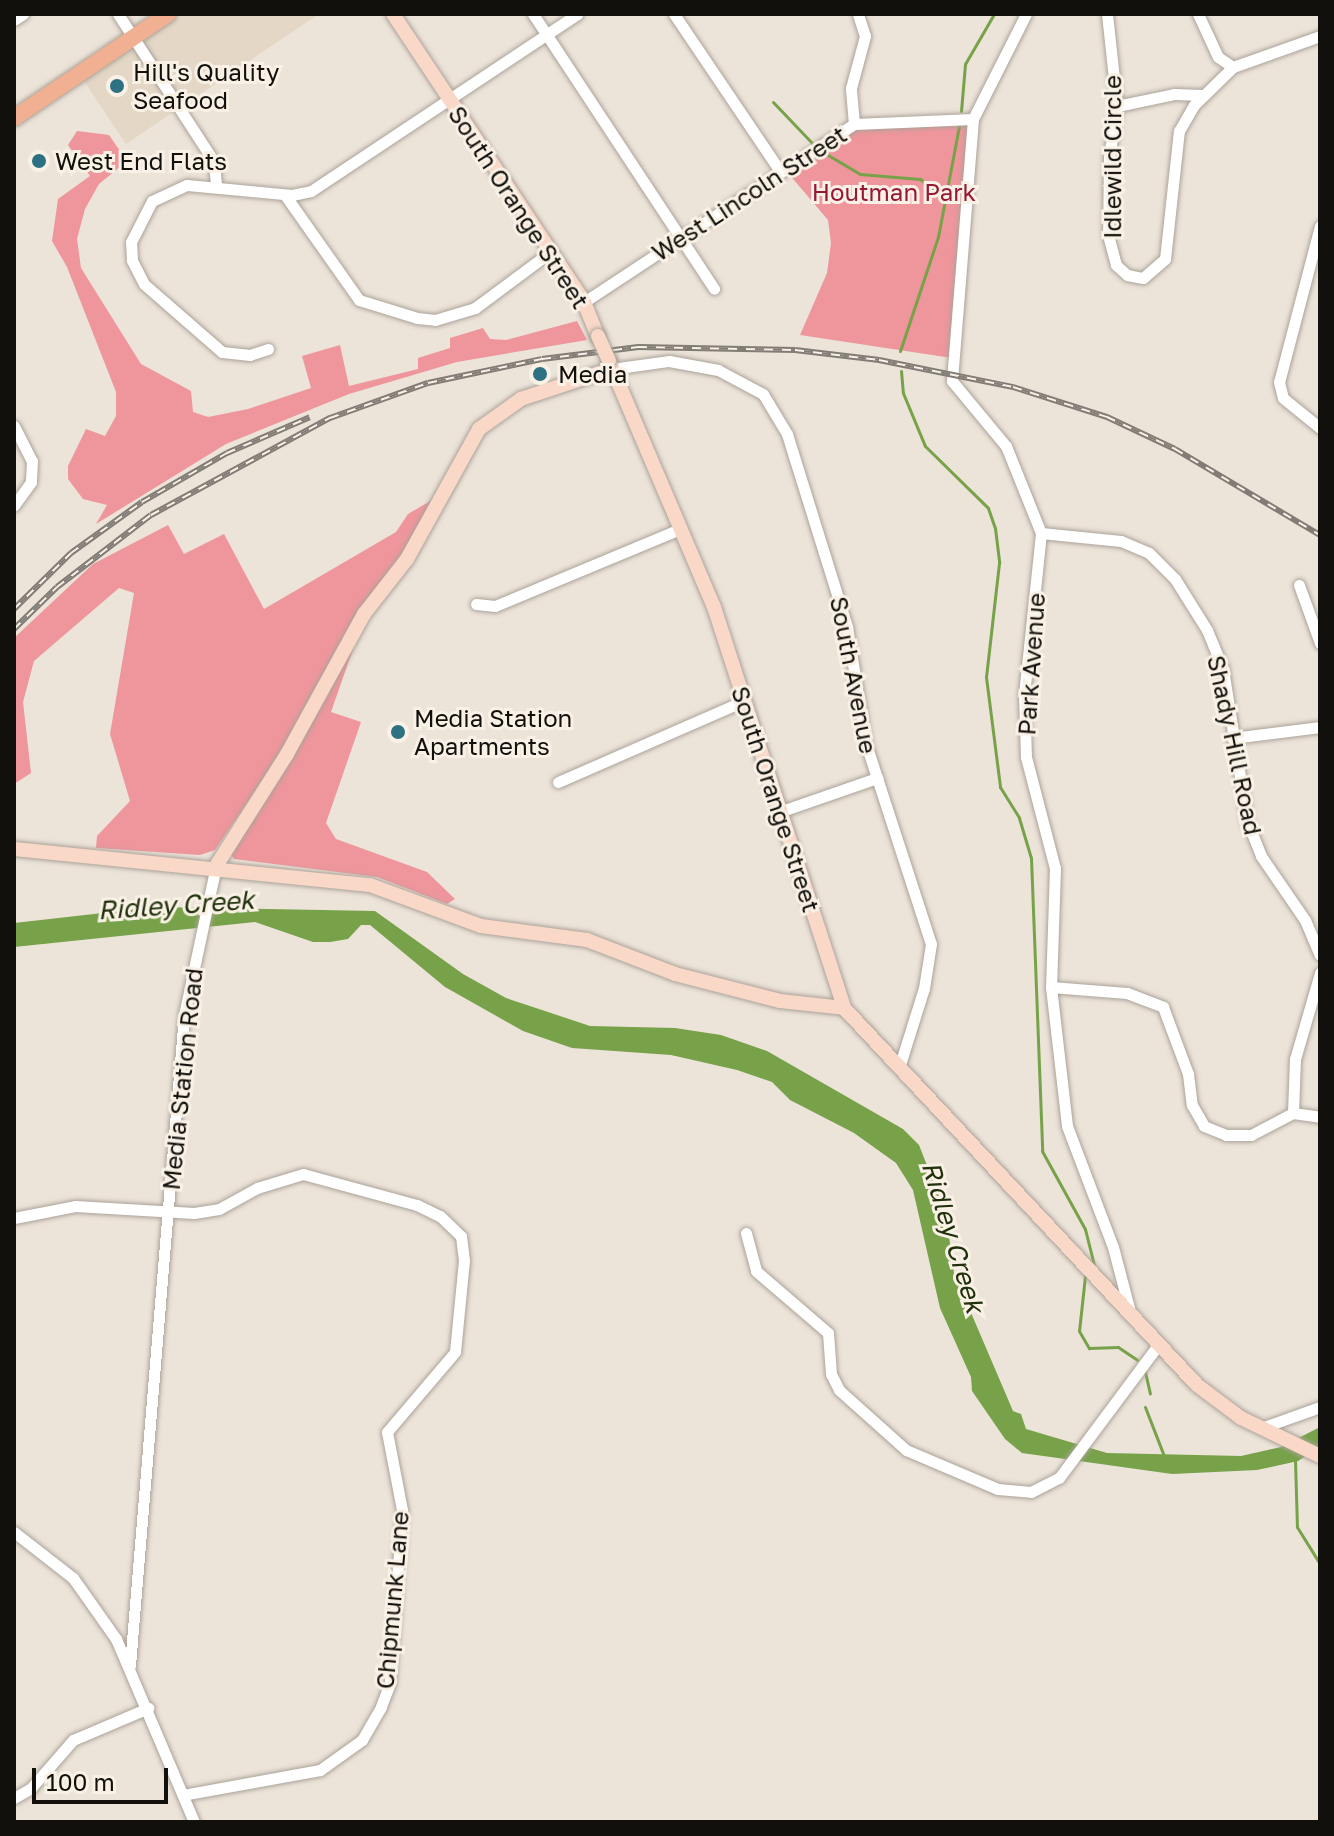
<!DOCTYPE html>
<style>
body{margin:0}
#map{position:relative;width:1334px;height:1836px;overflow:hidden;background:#ece3d9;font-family:"Golos Text",sans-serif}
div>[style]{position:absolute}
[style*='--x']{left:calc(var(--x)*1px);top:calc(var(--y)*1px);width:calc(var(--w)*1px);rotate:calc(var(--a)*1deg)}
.built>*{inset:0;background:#e4d7c6}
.green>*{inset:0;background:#ee969c}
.water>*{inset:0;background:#77a249}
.stream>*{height:3px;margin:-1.5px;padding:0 1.5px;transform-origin:1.5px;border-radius:1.5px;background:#77a249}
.roads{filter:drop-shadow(0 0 2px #aba399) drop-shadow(0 0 2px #aba399)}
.street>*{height:11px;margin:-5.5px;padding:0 5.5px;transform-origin:5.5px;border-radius:5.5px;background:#fff}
.secondary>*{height:14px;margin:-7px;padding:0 7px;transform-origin:7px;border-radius:7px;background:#f9d8c8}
.primary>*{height:16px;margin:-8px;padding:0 8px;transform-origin:8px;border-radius:8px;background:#f2b092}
.rail>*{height:6px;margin-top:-3px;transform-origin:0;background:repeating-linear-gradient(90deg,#f9f1e6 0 9px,#817c75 0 18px);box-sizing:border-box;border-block:2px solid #817c75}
.bridges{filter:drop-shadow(0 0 2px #aba399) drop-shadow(0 0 2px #aba399)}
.secondary-bridge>*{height:14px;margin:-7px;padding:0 7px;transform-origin:7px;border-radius:7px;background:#f9d8c8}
.dots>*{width:22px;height:22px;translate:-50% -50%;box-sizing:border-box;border:4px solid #f9f1e6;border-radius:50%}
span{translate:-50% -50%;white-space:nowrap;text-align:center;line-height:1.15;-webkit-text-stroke:6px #f9f1e6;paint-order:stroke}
.poi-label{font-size:24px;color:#12100c}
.left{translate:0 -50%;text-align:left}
.street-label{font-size:24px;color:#12100c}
.park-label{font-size:24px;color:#951834}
.water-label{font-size:26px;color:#20310c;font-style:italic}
.frame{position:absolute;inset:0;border:16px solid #12100c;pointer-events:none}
.scale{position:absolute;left:32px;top:1768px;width:136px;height:36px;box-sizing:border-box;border:4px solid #12100c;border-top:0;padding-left:10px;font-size:24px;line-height:28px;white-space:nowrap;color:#12100c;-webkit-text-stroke:6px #f9f1e6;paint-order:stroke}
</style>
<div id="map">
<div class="built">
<i style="clip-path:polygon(171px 14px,319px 14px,126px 144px,80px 75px)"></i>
</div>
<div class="green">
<i style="clip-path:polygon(973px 119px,952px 358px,800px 335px,827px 273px,831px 243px,828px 220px,788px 173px,854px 124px)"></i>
<i style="clip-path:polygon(77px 131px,109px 135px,127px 161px,99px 184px,85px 209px,77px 239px,81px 268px,141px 364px,191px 391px,193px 412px,208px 417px,248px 409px,311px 388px,302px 356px,340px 345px,349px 386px,418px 369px,418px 358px,450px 348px,450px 338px,483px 328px,490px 339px,506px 340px,577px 321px,587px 340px,457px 362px,349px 394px,226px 444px,96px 524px,107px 505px,83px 499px,68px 479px,68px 466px,86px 429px,105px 436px,116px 416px,116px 392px,67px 267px,52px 241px,58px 199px,90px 176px,68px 145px)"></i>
<i style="clip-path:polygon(432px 500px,400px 559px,357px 613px,283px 750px,215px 850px,200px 855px,96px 848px,97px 836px,130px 801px,110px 734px,134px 593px,119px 588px,34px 661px,23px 702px,31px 773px,14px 784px,14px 638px,93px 564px,168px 525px,184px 554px,224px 534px,264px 609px,396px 532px,408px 514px)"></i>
<i style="clip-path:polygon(361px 626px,331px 712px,361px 722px,326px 823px,336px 839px,427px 872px,455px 899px,447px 904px,377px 877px,234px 859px,229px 852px)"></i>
</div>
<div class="water">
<i style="clip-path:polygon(156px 907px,375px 911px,463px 974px,506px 998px,590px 1026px,675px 1028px,721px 1035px,767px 1051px,903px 1129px,919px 1145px,946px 1214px,954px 1273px,1013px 1411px,1021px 1414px,1026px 1429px,1107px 1453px,1241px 1456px,1281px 1447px,1320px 1427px,1320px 1447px,1298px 1461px,1257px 1470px,1172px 1474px,1022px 1453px,1005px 1439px,972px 1391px,971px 1377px,940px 1308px,913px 1190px,896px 1163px,854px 1133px,790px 1100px,772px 1082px,737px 1070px,671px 1055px,572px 1048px,523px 1031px,445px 987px,370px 925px,361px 925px,348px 939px,330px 942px,313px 942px,255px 922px,14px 947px,14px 923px)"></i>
</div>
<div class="stream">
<i style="--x:773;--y:102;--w:58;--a:46.4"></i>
<i style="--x:961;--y:111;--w:47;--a:-85.1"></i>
<i style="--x:965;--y:64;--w:58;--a:-59.9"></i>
<i style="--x:823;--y:152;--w:43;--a:30.7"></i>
<i style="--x:860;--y:174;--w:60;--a:4.8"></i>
<i style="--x:920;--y:179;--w:30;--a:37"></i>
<i style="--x:900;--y:351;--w:120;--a:-71.6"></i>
<i style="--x:938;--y:237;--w:113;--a:-79.3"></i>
<i style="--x:901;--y:371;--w:22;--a:85"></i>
<i style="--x:903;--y:393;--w:57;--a:67.5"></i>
<i style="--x:925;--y:446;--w:88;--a:44.5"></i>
<i style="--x:988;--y:508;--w:21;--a:71"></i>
<i style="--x:995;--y:528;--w:35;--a:83"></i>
<i style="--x:999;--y:563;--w:115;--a:96.5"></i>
<i style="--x:986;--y:677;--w:111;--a:82.7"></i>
<i style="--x:1000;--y:787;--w:36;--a:58"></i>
<i style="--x:1019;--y:818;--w:42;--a:73.3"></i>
<i style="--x:1031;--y:858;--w:293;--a:87.8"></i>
<i style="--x:1042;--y:1151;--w:89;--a:61.1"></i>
<i style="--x:1085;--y:1229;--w:36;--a:76"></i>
<i style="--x:1085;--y:1276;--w:55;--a:96.2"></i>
<i style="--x:1079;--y:1331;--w:20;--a:60"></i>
<i style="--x:1089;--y:1348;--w:29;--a:-2"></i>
<i style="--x:1118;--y:1347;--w:23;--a:34"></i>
<i style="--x:1145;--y:1372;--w:22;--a:77"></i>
<i style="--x:1145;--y:1407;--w:53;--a:68.8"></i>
<i style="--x:1295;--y:1460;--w:67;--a:88.3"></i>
<i style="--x:1297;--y:1527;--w:44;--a:58.1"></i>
</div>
<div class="roads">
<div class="street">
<i style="--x:118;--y:14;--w:176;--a:57"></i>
<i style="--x:214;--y:162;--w:25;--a:85"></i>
<i style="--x:533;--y:14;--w:329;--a:56.6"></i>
<i style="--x:674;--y:14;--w:189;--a:56"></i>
<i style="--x:1026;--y:14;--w:118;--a:116.8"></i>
<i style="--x:973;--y:119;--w:263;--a:94.6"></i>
<i style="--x:952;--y:381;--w:85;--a:50.3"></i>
<i style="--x:1006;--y:446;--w:94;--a:68.1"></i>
<i style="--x:1041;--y:533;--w:162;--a:96"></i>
<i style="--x:1024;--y:694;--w:63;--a:88.2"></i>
<i style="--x:1026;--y:757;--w:115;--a:75.4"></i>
<i style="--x:1055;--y:868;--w:119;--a:91.9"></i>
<i style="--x:1051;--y:987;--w:96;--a:83.4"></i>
<i style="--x:1062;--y:1082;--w:44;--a:83.5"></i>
<i style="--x:1067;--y:1126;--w:129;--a:69.2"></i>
<i style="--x:1113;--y:1247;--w:67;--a:75.3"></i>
<i style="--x:1107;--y:14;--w:93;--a:83.8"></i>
<i style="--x:1117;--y:106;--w:52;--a:98.9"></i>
<i style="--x:1109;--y:157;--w:78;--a:90.7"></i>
<i style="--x:1108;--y:235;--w:31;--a:75"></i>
<i style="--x:1116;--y:265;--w:15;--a:42"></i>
<i style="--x:1127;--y:275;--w:16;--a:11"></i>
<i style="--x:1143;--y:278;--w:29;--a:-41"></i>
<i style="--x:1165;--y:259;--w:129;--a:-83.8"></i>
<i style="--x:1179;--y:131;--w:30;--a:-60"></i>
<i style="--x:1194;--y:105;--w:54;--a:-44.3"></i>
<i style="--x:1233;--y:67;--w:92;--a:-19.6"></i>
<i style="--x:1198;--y:14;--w:47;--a:65.1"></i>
<i style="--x:1218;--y:57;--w:18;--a:34"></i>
<i style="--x:14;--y:20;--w:11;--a:-34"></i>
<i style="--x:1117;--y:106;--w:58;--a:-11.9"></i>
<i style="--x:1174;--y:94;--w:28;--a:2"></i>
<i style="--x:854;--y:124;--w:36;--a:-95"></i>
<i style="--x:851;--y:88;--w:54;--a:-74.9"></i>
<i style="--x:865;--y:36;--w:23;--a:-108"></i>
<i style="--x:285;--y:195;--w:128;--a:54.8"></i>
<i style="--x:359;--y:300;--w:61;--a:17.2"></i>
<i style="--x:417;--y:318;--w:18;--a:6"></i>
<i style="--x:435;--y:320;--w:42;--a:-16.7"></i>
<i style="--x:475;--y:308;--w:94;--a:-36.7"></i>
<i style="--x:1320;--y:226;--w:161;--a:104.7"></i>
<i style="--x:1279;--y:382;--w:16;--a:76"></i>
<i style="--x:1283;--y:398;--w:48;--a:39"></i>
<i style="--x:584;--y:302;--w:323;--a:-33.4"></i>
<i style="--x:854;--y:124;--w:119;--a:-2.4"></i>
<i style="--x:268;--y:349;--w:19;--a:162"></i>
<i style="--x:250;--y:355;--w:28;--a:-174"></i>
<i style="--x:222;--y:352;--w:103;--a:-138.9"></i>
<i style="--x:144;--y:284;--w:27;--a:-117"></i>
<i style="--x:132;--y:260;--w:18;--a:-93"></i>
<i style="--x:131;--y:242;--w:46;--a:-62.9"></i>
<i style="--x:152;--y:201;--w:38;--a:-25"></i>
<i style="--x:187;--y:185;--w:105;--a:5.4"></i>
<i style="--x:292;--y:195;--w:19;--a:-12"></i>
<i style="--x:311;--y:191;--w:320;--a:-33.6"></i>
<i style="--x:611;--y:369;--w:59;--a:-7.9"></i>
<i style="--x:669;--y:361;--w:50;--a:10.4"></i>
<i style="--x:718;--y:370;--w:51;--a:28.1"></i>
<i style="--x:763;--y:394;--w:47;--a:59"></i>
<i style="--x:787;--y:434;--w:202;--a:72.7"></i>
<i style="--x:847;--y:627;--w:119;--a:80.8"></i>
<i style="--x:866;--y:744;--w:210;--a:72"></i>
<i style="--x:931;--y:944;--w:45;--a:99"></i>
<i style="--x:924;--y:988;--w:84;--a:107.4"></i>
<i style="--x:14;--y:426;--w:39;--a:63"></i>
<i style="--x:32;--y:461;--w:21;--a:93"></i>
<i style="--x:31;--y:482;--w:29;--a:126"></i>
<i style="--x:1041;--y:533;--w:80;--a:5.7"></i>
<i style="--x:1121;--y:541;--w:30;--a:23"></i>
<i style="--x:1149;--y:553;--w:37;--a:45"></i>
<i style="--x:1175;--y:579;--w:60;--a:57.9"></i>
<i style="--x:1207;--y:630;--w:42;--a:67.7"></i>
<i style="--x:1223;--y:669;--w:154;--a:81"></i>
<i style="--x:1247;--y:821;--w:38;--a:68"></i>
<i style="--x:1261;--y:856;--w:78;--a:55.5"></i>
<i style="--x:1305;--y:920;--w:38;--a:67"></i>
<i style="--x:1299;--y:585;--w:62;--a:70.1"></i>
<i style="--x:476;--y:604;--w:19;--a:6"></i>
<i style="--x:495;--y:606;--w:200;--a:-22.6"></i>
<i style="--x:1232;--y:738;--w:89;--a:-7.1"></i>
<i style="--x:558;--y:782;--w:202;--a:-23.6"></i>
<i style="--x:782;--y:811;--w:101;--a:-19.2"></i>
<i style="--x:1051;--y:987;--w:76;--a:4.5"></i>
<i style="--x:1127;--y:993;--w:39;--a:21"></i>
<i style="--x:1163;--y:1007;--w:72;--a:69.5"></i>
<i style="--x:1188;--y:1074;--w:31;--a:83"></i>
<i style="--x:1192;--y:1105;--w:24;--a:60"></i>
<i style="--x:1204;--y:1126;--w:24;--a:22"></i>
<i style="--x:1226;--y:1135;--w:25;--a:0"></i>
<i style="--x:1251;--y:1135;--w:47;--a:-27.6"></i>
<i style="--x:1293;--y:1113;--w:27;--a:8"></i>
<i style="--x:1293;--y:1113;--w:54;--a:-87.9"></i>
<i style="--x:1295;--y:1059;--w:90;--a:-73.8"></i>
<i style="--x:14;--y:1218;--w:62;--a:-11.1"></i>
<i style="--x:75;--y:1206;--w:119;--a:3.4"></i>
<i style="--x:194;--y:1213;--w:25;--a:-9"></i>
<i style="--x:219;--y:1209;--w:43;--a:-28.9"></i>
<i style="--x:257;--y:1188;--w:48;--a:-16.9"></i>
<i style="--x:303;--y:1174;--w:118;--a:15.2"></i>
<i style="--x:417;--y:1205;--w:25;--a:26"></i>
<i style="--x:440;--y:1216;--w:29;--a:44"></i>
<i style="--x:461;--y:1236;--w:24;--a:83"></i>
<i style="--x:464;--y:1260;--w:92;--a:95.6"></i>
<i style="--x:455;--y:1352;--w:105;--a:130.4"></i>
<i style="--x:387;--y:1432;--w:79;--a:79.1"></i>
<i style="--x:402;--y:1510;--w:173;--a:94"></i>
<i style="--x:390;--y:1683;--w:26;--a:111"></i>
<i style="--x:381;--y:1707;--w:38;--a:120"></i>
<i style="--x:362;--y:1740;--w:52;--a:144.5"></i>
<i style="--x:320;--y:1770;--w:139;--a:169.7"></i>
<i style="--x:746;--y:1233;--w:39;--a:75"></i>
<i style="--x:756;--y:1271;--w:95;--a:40.7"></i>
<i style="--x:828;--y:1333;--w:41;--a:85.8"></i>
<i style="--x:831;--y:1374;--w:18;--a:63"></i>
<i style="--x:839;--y:1390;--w:90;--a:41.8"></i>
<i style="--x:906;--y:1450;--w:100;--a:23"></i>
<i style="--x:998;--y:1489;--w:33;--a:5"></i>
<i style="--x:1031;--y:1492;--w:31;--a:-27"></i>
<i style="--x:1059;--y:1478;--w:166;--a:-53.3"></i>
<i style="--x:1261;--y:1428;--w:63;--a:-19.6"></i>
<i style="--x:14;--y:1532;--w:75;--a:37.9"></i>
<i style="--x:73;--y:1578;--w:75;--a:54.8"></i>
<i style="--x:116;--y:1639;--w:199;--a:66.9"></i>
<i style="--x:130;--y:1665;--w:652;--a:-85.25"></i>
<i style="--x:184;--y:1015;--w:152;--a:-77.9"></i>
<i style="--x:14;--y:1798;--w:20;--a:-30"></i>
<i style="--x:31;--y:1788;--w:64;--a:-48.8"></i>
<i style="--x:73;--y:1740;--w:82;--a:-23.1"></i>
</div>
<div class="secondary">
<i style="--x:393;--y:14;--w:346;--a:56.4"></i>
<i style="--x:584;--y:302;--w:37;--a:68"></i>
<i style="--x:609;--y:361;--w:267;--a:66.9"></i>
<i style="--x:714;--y:607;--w:422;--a:72"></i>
<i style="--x:844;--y:1008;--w:516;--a:46.88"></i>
<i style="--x:1197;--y:1385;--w:55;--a:36.9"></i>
<i style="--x:1241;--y:1418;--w:88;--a:25.7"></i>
<i style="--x:14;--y:849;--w:358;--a:5.8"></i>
<i style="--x:370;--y:885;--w:118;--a:20.3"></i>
<i style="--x:481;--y:926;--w:107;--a:7.5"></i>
<i style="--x:587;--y:940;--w:94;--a:21.1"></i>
<i style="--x:675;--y:974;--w:108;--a:14.4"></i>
<i style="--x:780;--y:1001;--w:64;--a:6.2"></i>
<i style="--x:216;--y:866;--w:133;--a:-57.6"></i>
<i style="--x:287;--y:754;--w:160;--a:-61.2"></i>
<i style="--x:364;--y:614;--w:70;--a:-52"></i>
<i style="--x:407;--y:559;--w:149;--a:-61"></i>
<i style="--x:479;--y:429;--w:52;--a:-35.5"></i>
<i style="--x:521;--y:399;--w:95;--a:-18.4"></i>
</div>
<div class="primary">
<i style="--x:14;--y:118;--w:186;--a:-34"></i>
</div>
</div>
<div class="rail">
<i style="--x:14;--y:609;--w:80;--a:-44.5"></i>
<i style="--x:71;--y:553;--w:87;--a:-35.7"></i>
<i style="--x:142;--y:502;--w:98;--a:-30"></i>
<i style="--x:227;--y:453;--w:90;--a:-23.4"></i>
<i style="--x:14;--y:629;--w:60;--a:-44.3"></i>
<i style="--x:57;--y:587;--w:118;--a:-37.5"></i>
<i style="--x:151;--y:515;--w:204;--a:-28.5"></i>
<i style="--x:330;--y:418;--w:104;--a:-19.7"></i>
<i style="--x:428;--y:383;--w:116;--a:-11.9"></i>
<i style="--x:542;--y:359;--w:97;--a:-7.1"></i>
<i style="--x:638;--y:347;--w:157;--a:1.1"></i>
<i style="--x:795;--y:350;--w:85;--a:6.8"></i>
<i style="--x:879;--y:360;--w:137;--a:11.4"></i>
<i style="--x:1013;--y:387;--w:99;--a:17.7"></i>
<i style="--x:1107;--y:417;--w:75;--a:25.2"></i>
<i style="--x:1175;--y:449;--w:169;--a:30.7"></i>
</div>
<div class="bridges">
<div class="secondary-bridge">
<i style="--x:598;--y:336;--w:27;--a:66"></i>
</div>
</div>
<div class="dots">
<i style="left:117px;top:86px;background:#2d7182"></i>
<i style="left:39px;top:161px;background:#2d7182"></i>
<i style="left:540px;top:374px;background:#2d7182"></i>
<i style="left:398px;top:732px;background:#2d7182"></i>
</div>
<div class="poi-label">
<span class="left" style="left:133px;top:86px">Hill's Quality<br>Seafood</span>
<span class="left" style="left:55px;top:161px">West End Flats</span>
<span class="left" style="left:558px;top:374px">Media</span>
<span class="left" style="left:414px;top:732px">Media Station<br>Apartments</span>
</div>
<div class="street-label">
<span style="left:1112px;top:157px;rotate:-90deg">Idlewild Circle</span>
<span style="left:749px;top:193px;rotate:-33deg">West Lincoln Street</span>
<span style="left:519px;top:207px;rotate:57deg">South Orange Street</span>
<span style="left:1031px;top:664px;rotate:-86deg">Park Avenue</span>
<span style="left:854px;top:675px;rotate:79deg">South Avenue</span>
<span style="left:1235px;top:745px;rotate:78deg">Shady Hill Road</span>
<span style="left:776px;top:799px;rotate:72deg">South Orange Street</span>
<span style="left:182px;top:1079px;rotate:-84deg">Media Station Road</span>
<span style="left:392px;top:1600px;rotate:-85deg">Chipmunk Lane</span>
</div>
<div class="park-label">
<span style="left:894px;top:192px">Houtman Park</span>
</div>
<div class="water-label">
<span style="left:176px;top:905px;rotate:-4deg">Ridley Creek</span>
<span style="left:953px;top:1237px;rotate:73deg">Ridley Creek</span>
</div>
<div class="frame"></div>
<div class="scale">100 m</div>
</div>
